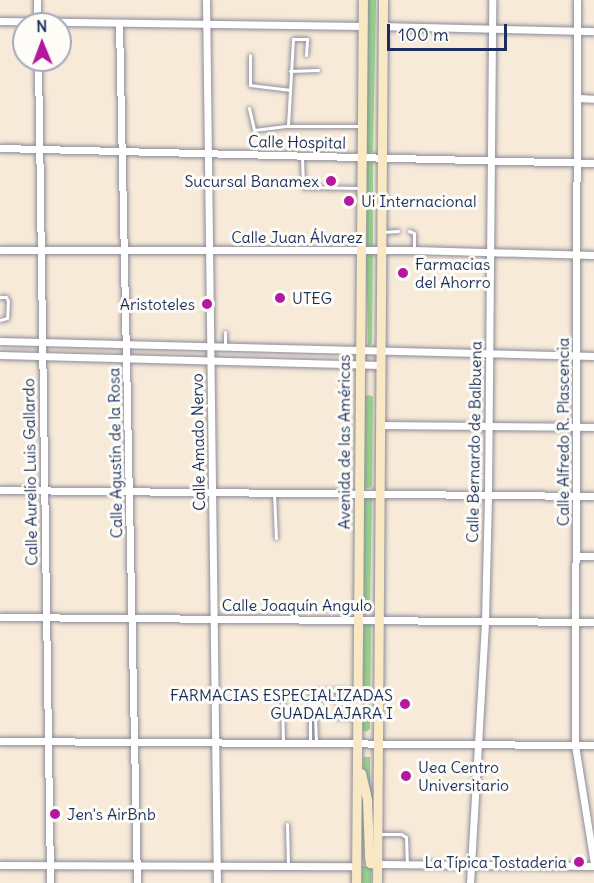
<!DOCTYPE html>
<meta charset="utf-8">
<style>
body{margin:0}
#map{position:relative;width:594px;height:883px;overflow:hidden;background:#f8ead8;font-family:Delius,sans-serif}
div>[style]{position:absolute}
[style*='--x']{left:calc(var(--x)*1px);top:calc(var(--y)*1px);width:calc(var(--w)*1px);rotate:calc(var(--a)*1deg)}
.green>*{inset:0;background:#96d48a;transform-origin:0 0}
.roads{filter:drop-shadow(0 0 2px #8a8c9b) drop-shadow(0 0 2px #8a8c9b)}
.service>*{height:3px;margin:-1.5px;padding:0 1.5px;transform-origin:1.5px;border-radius:1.5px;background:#fff}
.minor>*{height:7px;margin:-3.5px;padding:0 3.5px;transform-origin:3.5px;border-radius:3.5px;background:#fff}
.secondary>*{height:9px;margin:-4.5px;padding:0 4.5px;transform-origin:4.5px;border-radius:4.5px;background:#f8e8c3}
.dots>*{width:16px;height:16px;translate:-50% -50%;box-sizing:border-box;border:3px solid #fdfcf7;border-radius:50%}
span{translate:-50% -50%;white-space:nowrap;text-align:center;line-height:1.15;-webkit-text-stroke:6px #fdfcf7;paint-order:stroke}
.street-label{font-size:16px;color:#1b2f5e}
.poi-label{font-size:16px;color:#1b2f5e}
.right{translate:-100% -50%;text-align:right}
.left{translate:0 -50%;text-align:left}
.north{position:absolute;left:12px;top:12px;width:60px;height:60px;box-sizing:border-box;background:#fdfcf7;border:2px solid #a3aaba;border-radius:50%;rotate:359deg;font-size:16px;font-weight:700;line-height:24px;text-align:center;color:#1b2f5e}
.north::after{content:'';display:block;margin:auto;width:21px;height:27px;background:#b5179e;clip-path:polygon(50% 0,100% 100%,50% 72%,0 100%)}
.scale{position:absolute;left:387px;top:24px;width:120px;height:27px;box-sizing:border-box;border:3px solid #1b2f5e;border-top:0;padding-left:8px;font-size:18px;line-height:21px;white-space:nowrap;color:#1b2f5e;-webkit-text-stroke:4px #fdfcf7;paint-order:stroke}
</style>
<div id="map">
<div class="green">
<i style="clip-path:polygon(368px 0,376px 0,373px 151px,369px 154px,366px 151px)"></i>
<i style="left:366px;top:162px;width:7px;height:85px"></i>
<i style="clip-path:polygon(373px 252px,372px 342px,370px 346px,368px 345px,366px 253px)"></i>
<i style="clip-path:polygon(369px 395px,373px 397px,372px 487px,368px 488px,364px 487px,365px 396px)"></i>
<i style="clip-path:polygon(368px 496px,372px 498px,370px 607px,367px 610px,364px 606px,364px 499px)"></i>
<i style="clip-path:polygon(367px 623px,371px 625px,370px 729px,366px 732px,362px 730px,364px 626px)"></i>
<i style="clip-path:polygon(363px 757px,370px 757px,370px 833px,364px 777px)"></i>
<i style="left:362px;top:866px;width:9px;height:17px"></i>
</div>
<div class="roads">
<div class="service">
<i style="--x:250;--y:55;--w:30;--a:90"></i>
<i style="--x:250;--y:85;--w:39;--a:7"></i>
<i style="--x:306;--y:55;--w:16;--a:-86"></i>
<i style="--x:307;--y:39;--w:14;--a:180"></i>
<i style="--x:293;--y:39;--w:87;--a:93.3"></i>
<i style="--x:288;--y:126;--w:72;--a:0"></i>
<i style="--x:290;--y:71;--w:28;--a:-2"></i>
<i style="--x:249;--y:108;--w:23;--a:77"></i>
<i style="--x:254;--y:130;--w:34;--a:-7"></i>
<i style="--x:302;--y:157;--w:30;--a:88"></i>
<i style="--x:303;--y:187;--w:56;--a:1"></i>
<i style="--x:409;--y:231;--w:5;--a:22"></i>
<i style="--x:414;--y:233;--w:15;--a:90"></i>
<i style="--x:383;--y:232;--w:15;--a:-4"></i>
<i style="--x:0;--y:297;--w:6;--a:0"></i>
<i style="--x:6;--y:297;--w:4;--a:63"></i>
<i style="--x:8;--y:301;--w:17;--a:93"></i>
<i style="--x:7;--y:318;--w:7;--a:164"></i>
<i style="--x:225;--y:345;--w:13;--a:-90"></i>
<i style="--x:274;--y:493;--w:45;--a:87.5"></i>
<i style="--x:282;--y:695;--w:46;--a:88.8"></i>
<i style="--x:337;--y:696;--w:19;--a:3"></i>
<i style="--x:337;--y:703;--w:19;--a:0"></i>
<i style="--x:310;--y:704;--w:8;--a:-90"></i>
<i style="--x:310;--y:696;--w:11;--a:0"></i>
<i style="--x:337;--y:717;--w:19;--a:0"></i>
<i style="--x:316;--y:741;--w:50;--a:-92.3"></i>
<i style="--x:314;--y:691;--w:42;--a:-1.4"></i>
<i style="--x:310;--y:742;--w:38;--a:-90"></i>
<i style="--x:310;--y:704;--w:11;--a:0"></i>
<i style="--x:287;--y:824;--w:40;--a:88.6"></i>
<i style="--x:380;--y:834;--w:21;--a:0"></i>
<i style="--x:401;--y:834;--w:6;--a:31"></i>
<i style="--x:406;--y:837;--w:26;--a:88"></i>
</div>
<div class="minor">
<i style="--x:37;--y:0;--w:24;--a:90"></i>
<i style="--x:206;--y:0;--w:883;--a:89.29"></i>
<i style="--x:577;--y:0;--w:745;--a:90.15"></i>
<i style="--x:575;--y:745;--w:120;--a:80.9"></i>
<i style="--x:0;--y:21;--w:363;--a:0.8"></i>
<i style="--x:119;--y:23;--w:860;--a:88.8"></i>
<i style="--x:383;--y:26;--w:211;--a:1.4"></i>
<i style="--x:38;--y:60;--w:823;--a:89.16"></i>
<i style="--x:577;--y:98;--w:17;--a:3"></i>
<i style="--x:0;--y:148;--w:594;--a:1.45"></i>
<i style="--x:0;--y:250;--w:414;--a:0"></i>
<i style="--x:414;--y:250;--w:180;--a:1.6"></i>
<i style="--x:0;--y:341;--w:594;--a:1.45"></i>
<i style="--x:0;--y:355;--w:381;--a:1.5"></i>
<i style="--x:381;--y:425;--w:213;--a:0.5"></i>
<i style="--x:0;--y:490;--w:594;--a:0.58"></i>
<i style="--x:576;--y:556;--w:18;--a:0"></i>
<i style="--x:0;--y:617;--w:594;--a:0.48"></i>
<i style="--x:0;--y:741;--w:594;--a:0.39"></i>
<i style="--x:378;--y:864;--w:216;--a:0.5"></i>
<i style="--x:0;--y:865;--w:356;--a:0.2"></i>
<i style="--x:470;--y:883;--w:263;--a:-86.7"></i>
<i style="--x:485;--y:620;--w:125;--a:-88.6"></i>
<i style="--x:488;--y:495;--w:495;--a:-89.5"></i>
</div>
<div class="secondary">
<i style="--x:361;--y:773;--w:28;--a:77"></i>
<i style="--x:367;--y:800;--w:55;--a:87.9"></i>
<i style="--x:369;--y:855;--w:8;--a:83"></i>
<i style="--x:370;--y:863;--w:8;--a:7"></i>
<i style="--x:356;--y:883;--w:883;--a:-89.55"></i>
<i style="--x:377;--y:883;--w:883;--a:-89.61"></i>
</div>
</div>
<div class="dots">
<i style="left:331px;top:181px;background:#b5179e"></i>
<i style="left:349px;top:201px;background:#b5179e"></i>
<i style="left:403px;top:273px;background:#b5179e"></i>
<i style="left:280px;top:298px;background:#b5179e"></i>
<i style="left:207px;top:304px;background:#b5179e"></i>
<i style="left:405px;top:704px;background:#b5179e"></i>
<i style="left:406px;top:776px;background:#b5179e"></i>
<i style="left:55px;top:814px;background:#b5179e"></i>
<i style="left:579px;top:862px;background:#b5179e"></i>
</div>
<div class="street-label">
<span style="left:297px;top:142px;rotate:1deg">Calle Hospital</span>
<span style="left:297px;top:237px">Calle Juan Álvarez</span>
<span style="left:563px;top:432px;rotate:-90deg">Calle Alfredo R. Plascencia</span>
<span style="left:198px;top:442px;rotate:-91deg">Calle Amado Nervo</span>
<span style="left:344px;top:442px;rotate:-90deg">Avenida de las Américas</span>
<span style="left:474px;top:442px;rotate:-89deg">Calle Bernardo de Balbuena</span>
<span style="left:115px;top:453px;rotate:-91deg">Calle Agustín de la Rosa</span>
<span style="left:30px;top:472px;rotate:-91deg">Calle Aurelio Luis Gallardo</span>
<span style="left:297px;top:605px">Calle Joaquín Angulo</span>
</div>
<div class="poi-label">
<span class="right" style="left:319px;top:181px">Sucursal Banamex</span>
<span class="left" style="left:361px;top:201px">Ui Internacional</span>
<span class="left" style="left:415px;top:273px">Farmacias<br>del Ahorro</span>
<span class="left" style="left:292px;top:298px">UTEG</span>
<span class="right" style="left:195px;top:304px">Aristoteles</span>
<span class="right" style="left:393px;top:704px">FARMACIAS ESPECIALIZADAS<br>GUADALAJARA I</span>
<span class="left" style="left:418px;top:776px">Uea Centro<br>Universitario</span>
<span class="left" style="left:67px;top:814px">Jen's AirBnb</span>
<span class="right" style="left:567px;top:862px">La Típica Tostaderia</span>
</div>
<div class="north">N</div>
<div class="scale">100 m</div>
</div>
